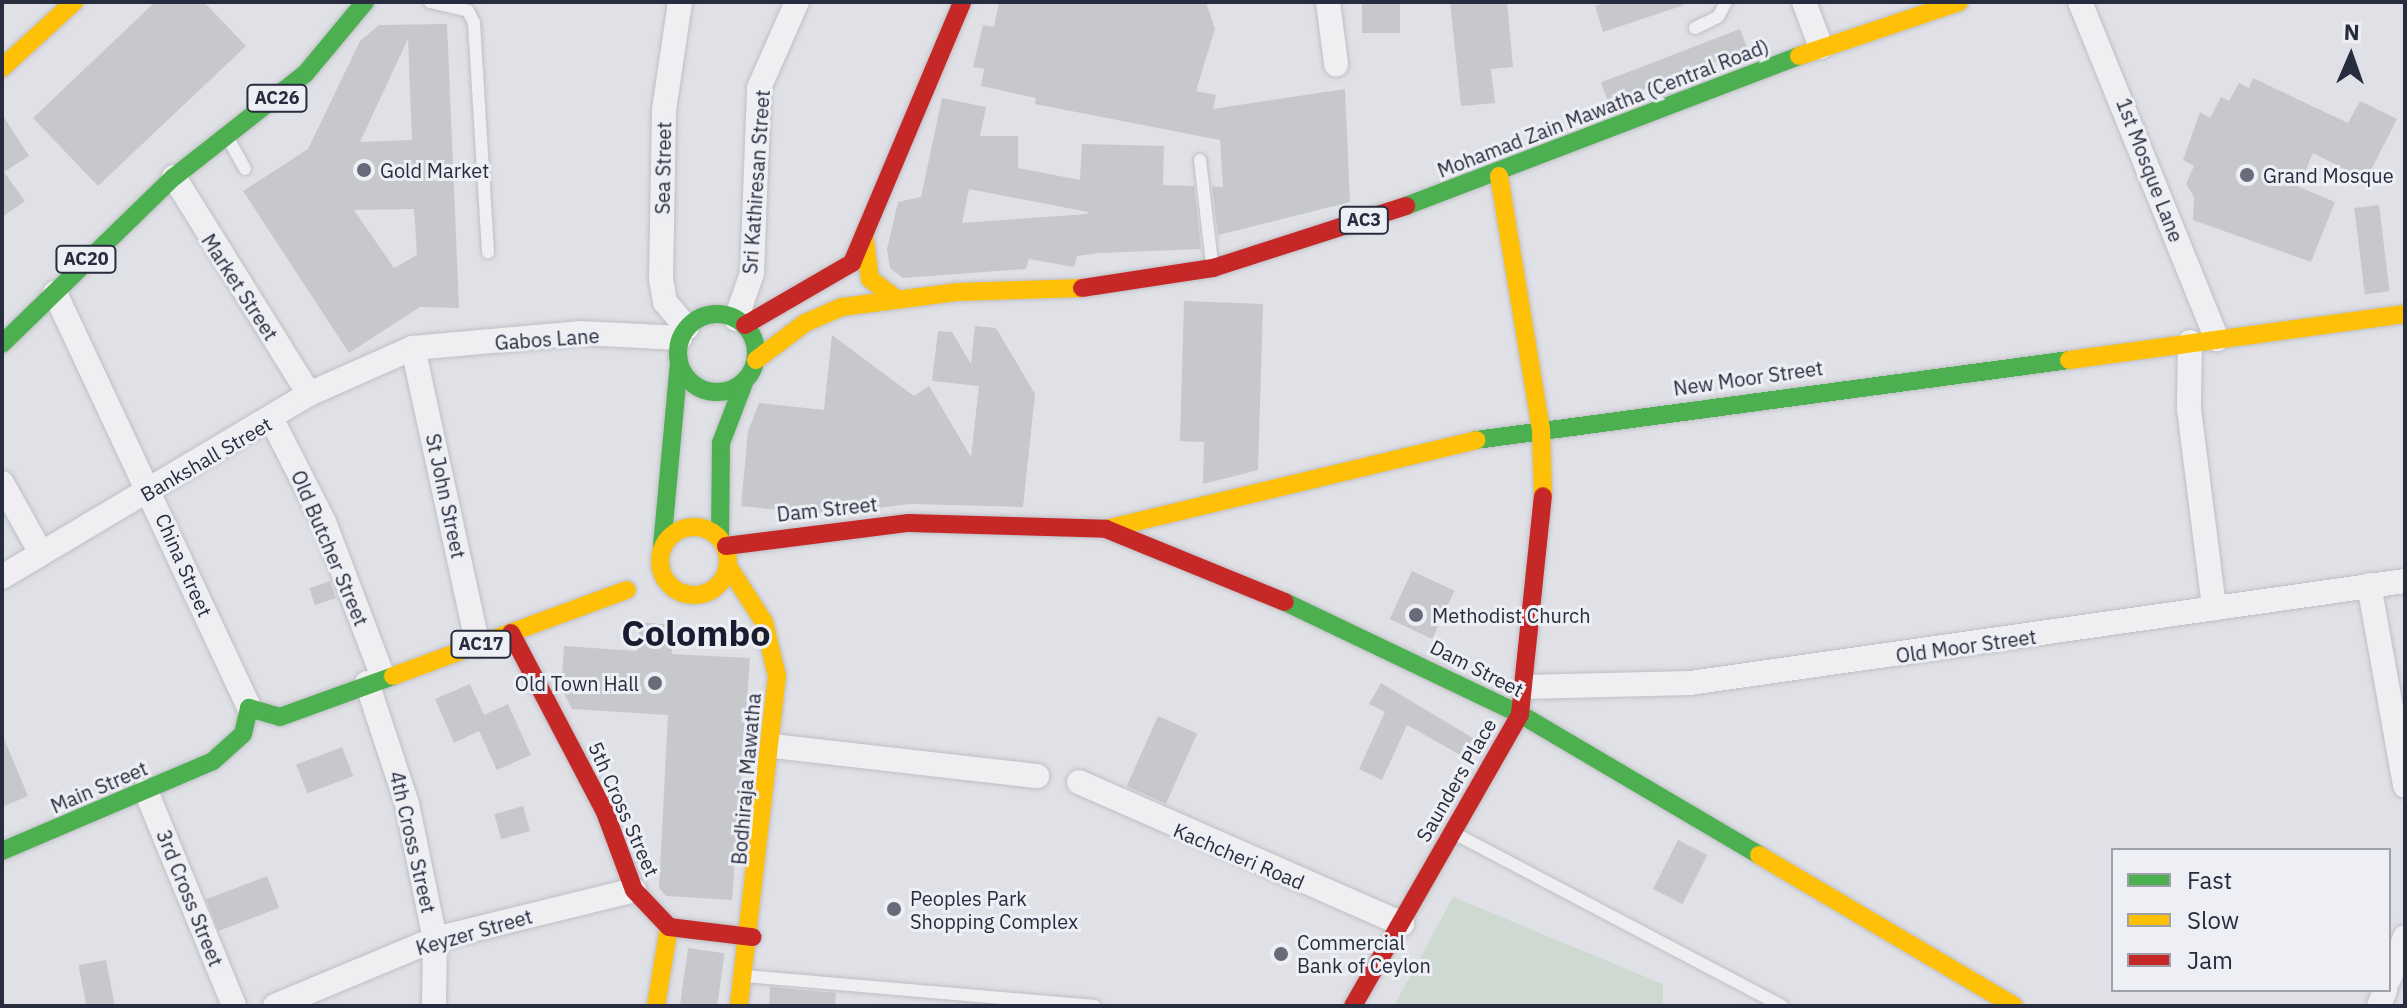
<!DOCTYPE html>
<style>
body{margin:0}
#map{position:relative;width:2407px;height:1008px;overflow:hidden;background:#e0e1e6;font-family:"IBM Plex Sans",sans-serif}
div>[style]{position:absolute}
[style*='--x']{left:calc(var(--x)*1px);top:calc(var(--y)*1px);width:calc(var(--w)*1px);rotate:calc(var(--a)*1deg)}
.green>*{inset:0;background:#ced9d1}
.building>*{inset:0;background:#c6c8cc;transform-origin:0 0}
.roads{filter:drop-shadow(0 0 2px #bebfc4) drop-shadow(0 0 2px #bebfc4)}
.lane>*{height:12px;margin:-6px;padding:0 6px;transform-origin:6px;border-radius:6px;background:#efeff2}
.street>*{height:24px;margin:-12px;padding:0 12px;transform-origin:12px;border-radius:12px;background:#efeff2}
.fast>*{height:18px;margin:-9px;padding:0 9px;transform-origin:9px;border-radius:9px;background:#4caf50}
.fast>.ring{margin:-9px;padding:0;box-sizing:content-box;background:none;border:18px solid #4caf50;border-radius:50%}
.slow>*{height:18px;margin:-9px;padding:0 9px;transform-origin:9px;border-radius:9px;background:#ffc107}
.slow>.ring{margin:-9px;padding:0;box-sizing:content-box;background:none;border:18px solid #ffc107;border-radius:50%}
.jam>*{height:18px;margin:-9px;padding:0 9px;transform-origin:9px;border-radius:9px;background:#c62828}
.dots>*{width:22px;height:22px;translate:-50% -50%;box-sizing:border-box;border:4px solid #edeff5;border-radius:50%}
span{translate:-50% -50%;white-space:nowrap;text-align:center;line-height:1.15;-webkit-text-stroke:6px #edeff5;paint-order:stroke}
.shield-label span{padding:2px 6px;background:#edeff5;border:2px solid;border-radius:6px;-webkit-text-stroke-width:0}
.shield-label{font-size:18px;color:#272c3e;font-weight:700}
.street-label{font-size:20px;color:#272c3e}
.poi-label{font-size:20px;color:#272c3e}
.left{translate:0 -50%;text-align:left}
.right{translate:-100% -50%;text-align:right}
.town-label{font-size:36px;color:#191d2f;font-weight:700}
.frame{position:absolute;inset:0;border:4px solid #272c3e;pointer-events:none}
.legend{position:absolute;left:2111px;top:848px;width:280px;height:144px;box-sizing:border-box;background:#edeff5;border:2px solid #9ea1ac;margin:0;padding:10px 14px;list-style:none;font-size:24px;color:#272c3e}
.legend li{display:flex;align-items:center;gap:16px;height:40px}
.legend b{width:40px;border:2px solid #9ea1ac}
.north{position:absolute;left:2311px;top:16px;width:80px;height:80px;-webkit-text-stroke:6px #edeff5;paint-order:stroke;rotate:2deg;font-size:22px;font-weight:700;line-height:32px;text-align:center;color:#272c3e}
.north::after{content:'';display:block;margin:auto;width:28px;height:36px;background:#272c3e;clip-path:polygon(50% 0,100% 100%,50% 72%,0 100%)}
</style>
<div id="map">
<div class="green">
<i style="clip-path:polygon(1453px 897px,1663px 984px,1663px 1006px,1394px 1006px)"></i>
</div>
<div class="building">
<i style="clip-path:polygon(155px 2px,204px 2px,246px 46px,98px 186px,33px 118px)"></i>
<i style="clip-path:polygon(999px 2px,1206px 2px,1215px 29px,1196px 91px,1216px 95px,1213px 109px,1345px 89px,1350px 202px,1218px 235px,1212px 186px,1223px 187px,1220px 140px,1035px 104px,1036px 98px,981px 86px,984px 69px,973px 67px,983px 25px,994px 27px)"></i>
<i style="left:1362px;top:2px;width:38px;height:31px"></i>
<i style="clip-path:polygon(1450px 2px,1507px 2px,1513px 67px,1491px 69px,1495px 103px,1461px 106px)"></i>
<i style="clip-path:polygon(1609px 2px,1683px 2px,1684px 5px,1603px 32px,1595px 6px)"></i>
<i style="clip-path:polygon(evenodd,447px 24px,459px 308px,420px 307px,349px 353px,243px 191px,308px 149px,360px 41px,379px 25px,447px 24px,408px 39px,412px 140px,360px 142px,408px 39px,447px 24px,414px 209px,417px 255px,394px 268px,354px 210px,414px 209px)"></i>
<i style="left:1740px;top:29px;width:22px;height:149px;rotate:69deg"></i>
<i style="clip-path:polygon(2253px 78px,2348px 123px,2360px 101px,2397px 119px,2366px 180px,2313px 153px,2299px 187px,2335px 202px,2311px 262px,2193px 220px,2194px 197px,2186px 184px,2194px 166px,2183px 160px,2200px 112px,2210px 118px,2221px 97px,2229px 101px,2239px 83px,2249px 88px)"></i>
<i style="clip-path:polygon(evenodd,942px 98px,986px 107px,980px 136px,1018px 136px,1018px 168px,1080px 180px,1082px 144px,1164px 146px,1163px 185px,1194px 186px,1201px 249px,1099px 253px,1077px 256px,1074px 267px,1029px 259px,1026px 269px,903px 278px,890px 268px,887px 249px,898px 202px,921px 197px,942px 98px,969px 189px,1088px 212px,1087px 214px,962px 223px,969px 189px)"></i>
<i style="clip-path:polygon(2px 114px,29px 156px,4px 172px,25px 201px,2px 217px)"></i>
<i style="left:2379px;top:205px;width:87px;height:25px;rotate:83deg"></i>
<i style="clip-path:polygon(1184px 301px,1263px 304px,1258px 470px,1203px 484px,1204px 442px,1180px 441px)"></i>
<i style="clip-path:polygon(975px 326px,996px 328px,1035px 394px,1023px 507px,910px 504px,823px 515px,741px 506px,748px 431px,759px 403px,824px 410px,832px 335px,914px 396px,929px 386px,971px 457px,979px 386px,932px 381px,938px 331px,952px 332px,971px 364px)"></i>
<i style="left:1412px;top:571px;width:47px;height:53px;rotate:25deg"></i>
<i style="left:330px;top:581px;width:18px;height:22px;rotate:71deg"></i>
<i style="clip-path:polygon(639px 622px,673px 625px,672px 654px,750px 658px,732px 900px,666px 896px,659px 888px,668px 715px,572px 709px,561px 688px,564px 646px,637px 651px)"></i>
<i style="clip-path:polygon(1381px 683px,1473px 738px,1462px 756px,1407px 725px,1382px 780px,1359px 769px,1385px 712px,1369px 704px)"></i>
<i style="clip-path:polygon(470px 684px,484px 715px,508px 704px,531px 755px,497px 770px,479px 731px,454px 743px,435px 699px)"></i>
<i style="left:1158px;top:716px;width:43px;height:77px;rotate:24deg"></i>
<i style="clip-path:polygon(2px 734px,28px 796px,2px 807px)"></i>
<i style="left:342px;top:747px;width:31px;height:49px;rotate:69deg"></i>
<i style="left:523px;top:806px;width:26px;height:30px;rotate:74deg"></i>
<i style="left:1678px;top:840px;width:33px;height:55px;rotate:27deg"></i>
<i style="left:267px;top:876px;width:34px;height:65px;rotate:69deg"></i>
<i style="left:688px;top:948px;width:37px;height:59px;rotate:8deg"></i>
<i style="left:106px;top:960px;width:47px;height:28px;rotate:79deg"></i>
<i style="clip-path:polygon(770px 987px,836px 993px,835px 1006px,769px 1006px)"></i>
</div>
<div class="roads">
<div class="lane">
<i style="--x:430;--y:2;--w:39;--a:13"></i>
<i style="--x:468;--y:11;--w:13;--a:63"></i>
<i style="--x:474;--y:23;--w:230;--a:86.5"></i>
<i style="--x:1695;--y:28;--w:25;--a:-26"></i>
<i style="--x:1718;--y:17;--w:17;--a:-62"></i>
<i style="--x:229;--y:140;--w:33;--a:61"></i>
<i style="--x:1200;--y:160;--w:105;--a:83.4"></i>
<i style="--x:1454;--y:833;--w:371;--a:27.8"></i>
<i style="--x:745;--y:976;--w:351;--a:4.9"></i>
</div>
<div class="street">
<i style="--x:680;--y:2;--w:109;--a:98.4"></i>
<i style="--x:664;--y:110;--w:169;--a:91"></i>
<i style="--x:661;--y:279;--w:23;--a:80"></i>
<i style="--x:665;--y:302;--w:34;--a:50"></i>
<i style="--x:1328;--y:2;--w:63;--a:82.6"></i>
<i style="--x:1804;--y:2;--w:48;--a:69.3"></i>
<i style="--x:2080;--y:2;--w:364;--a:67.9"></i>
<i style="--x:174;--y:177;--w:256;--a:58.1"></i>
<i style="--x:55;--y:293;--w:458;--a:64.9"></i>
<i style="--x:736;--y:319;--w:49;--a:-70.8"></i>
<i style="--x:752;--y:273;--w:185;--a:-87.8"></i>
<i style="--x:759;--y:88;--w:94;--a:-66.2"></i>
<i style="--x:2190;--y:342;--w:67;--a:90.9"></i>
<i style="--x:2189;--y:409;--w:201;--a:82.8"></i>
<i style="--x:413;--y:348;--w:304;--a:77.7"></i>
<i style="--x:273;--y:422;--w:112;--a:63"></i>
<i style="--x:324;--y:522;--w:164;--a:69.2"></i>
<i style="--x:2;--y:483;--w:80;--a:60.9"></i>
<i style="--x:2;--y:577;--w:357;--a:-30.8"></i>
<i style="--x:309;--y:394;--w:114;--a:-23.9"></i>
<i style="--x:413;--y:348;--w:169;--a:-5.1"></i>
<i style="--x:581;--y:333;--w:99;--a:2.9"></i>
<i style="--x:2369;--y:585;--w:204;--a:79.8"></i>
<i style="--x:367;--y:683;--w:127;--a:71.7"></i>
<i style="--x:407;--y:804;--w:138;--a:78.3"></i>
<i style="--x:435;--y:939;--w:67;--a:90.9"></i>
<i style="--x:1524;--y:687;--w:166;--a:-1.4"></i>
<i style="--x:1690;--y:683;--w:722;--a:-8.12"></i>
<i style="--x:773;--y:746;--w:266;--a:6.5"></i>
<i style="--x:1079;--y:782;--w:353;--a:23.7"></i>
<i style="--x:146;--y:791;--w:232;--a:67.7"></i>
<i style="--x:2389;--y:979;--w:45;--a:-69.1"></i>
<i style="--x:275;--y:1006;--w:173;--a:-22.7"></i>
<i style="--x:435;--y:939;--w:205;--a:-13.8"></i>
<i style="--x:2379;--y:1006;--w:17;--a:-69"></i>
</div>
<div class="fast">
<i style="--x:1406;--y:206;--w:421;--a:-20.9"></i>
<i class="ring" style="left:678px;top:314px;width:60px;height:60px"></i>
<i style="--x:2;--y:344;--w:240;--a:-44.2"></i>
<i style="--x:174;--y:177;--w:167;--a:-38.2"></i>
<i style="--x:305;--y:74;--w:94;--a:-50.2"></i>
<i style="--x:1476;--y:440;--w:598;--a:-7.68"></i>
<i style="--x:720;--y:538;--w:95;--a:-89.4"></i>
<i style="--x:721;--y:443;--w:67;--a:-69.1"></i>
<i style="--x:662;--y:546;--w:185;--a:-84.7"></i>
<i style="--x:1285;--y:602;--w:260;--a:25.5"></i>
<i style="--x:1520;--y:714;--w:277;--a:30.5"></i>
<i style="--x:2;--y:851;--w:229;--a:-23.1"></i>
<i style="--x:213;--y:761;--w:40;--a:-42"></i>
<i style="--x:243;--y:734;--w:27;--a:-77"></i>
<i style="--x:249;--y:708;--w:32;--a:16"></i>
<i style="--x:280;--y:717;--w:120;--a:-19.9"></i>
</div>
<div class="slow">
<i style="--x:1799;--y:56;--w:169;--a:-18.6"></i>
<i style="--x:2;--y:68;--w:98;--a:-42.5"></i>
<i style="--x:1499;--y:176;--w:256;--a:80.6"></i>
<i style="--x:1541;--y:429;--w:67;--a:88.3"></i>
<i style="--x:864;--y:234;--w:45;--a:82.4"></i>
<i style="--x:870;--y:279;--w:31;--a:37"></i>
<i style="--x:756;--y:360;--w:61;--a:-37.1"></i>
<i style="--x:805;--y:323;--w:40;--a:-23.4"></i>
<i style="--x:842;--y:307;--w:117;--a:-7.4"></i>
<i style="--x:958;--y:292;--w:124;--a:-1.8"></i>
<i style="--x:2069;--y:360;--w:339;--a:-7.8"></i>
<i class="ring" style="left:660px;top:527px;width:50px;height:50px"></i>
<i style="--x:1106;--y:529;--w:381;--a:-13.5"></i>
<i style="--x:728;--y:566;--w:67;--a:57.3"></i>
<i style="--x:764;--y:622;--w:56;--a:76.5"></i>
<i style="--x:777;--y:676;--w:332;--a:96.6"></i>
<i style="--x:393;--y:676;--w:249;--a:-20.2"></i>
<i style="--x:1759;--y:855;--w:296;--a:30.6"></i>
<i style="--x:656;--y:1006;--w:80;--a:-80.7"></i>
</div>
<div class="jam">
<i style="--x:1082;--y:288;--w:133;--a:-8.7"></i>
<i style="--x:1213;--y:268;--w:203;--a:-17.8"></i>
<i style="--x:745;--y:325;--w:124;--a:-30.1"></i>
<i style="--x:852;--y:263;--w:283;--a:-67.1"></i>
<i style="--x:726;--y:546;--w:184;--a:-7.2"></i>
<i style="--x:909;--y:523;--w:197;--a:1.7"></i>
<i style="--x:1106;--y:529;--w:193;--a:22.2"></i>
<i style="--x:511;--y:633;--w:202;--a:62.3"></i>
<i style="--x:605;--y:812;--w:83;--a:69.6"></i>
<i style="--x:634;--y:890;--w:51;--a:46.6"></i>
<i style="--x:669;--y:927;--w:84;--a:6.9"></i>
<i style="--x:1353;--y:1006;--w:336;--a:-60.2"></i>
<i style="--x:1520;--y:714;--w:219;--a:-84"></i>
</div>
</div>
<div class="dots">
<i style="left:364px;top:170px;background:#686b79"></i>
<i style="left:2247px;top:175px;background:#686b79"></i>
<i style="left:1416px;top:615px;background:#686b79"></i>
<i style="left:655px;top:683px;background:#686b79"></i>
<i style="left:894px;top:909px;background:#686b79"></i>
<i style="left:1281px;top:954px;background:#686b79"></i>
</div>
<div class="shield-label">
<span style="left:277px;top:98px">AC26</span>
<span style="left:1364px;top:220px">AC3</span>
<span style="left:86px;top:259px">AC20</span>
<span style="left:481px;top:644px">AC17</span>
</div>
<div class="street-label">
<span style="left:1603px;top:108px;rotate:-21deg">Mohamad Zain Mawatha (Central Road)</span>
<span style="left:663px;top:168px;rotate:-89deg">Sea Street</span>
<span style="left:2150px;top:170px;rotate:69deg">1st Mosque Lane</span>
<span style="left:756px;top:182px;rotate:-86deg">Sri Kathiresan Street</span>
<span style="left:240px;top:287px;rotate:57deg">Market Street</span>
<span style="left:547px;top:339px;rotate:-4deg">Gabos Lane</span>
<span style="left:1748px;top:378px;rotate:-8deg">New Moor Street</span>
<span style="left:206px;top:459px;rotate:-30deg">Bankshall Street</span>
<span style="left:446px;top:496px;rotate:78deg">St John Street</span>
<span style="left:827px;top:509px;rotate:-6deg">Dam Street</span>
<span style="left:330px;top:548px;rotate:67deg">Old Butcher Street</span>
<span style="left:184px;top:565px;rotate:66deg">China Street</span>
<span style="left:1966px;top:646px;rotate:-8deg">Old Moor Street</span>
<span style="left:1477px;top:668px;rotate:27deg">Dam Street</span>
<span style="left:746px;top:779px;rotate:-85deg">Bodhiraja Mawatha</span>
<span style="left:1456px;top:780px;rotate:-60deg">Saunders Place</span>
<span style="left:99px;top:787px;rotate:-23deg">Main Street</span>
<span style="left:624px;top:809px;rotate:66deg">5th Cross Street</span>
<span style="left:413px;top:842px;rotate:77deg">4th Cross Street</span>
<span style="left:1239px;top:856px;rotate:23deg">Kachcheri Road</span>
<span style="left:190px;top:898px;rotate:68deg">3rd Cross Street</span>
<span style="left:474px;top:932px;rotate:-16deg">Keyzer Street</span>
</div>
<div class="poi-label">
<span class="left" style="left:380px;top:170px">Gold Market</span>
<span class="left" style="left:2263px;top:175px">Grand Mosque</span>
<span class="left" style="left:1432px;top:615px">Methodist Church</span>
<span class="right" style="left:639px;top:683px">Old Town Hall</span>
<span class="left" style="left:910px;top:910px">Peoples Park<br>Shopping Complex</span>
<span class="left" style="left:1297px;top:954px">Commercial<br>Bank of Ceylon</span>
</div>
<div class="town-label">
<span style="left:696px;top:633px">Colombo</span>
</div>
<div class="frame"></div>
<ul class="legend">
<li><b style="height:10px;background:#4caf50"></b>Fast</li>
<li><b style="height:10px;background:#ffc107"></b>Slow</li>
<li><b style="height:10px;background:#c62828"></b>Jam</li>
</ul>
<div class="north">N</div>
</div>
